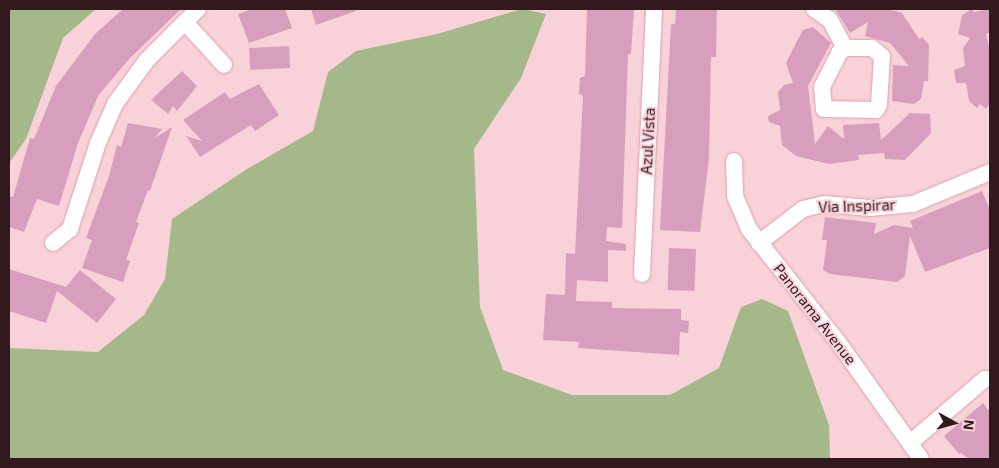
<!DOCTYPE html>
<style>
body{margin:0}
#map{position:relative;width:999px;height:468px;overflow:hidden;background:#f9d1d8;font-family:"Exo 2",sans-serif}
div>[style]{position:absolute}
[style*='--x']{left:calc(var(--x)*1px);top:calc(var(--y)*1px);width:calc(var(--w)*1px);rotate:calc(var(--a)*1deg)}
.green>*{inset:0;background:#a5b889}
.building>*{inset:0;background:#d79fbd;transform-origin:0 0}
.roads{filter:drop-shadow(0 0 1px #df9fac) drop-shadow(0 0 1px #df9fac)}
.minor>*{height:16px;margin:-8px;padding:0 8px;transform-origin:8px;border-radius:8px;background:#fff}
span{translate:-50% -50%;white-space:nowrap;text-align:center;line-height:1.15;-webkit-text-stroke:4px #f9d1d8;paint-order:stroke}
.street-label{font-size:15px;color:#31191e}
.frame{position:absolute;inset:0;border:10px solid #31191e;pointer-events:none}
.north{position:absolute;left:929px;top:398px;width:50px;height:50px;-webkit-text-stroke:4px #f9d1d8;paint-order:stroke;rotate:97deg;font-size:14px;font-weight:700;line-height:20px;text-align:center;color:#31191e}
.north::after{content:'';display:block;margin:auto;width:18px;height:22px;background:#31191e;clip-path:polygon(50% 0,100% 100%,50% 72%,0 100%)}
</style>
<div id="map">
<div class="green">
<i style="clip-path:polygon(9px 9px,96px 9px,63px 38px,26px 139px,9px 163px)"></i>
<i style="clip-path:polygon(522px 9px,546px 14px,521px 78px,474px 149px,480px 307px,503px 370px,572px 395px,670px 395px,719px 368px,741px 307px,762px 299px,788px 311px,829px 425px,830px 459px,9px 459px,9px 348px,98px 352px,144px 315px,165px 279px,172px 219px,247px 169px,313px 131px,328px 72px,356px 51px,437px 34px)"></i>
</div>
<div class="building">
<i style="clip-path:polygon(123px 9px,181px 9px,129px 59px,98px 96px,78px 143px,59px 206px,37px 199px,24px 232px,9px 227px,9px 196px,13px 197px,30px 138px,34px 139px,56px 86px,95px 34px)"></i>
<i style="clip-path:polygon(252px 9px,285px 9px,292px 28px,249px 43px,238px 14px)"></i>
<i style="clip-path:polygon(311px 9px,356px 9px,356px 11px,316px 25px)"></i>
<i style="clip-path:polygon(587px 9px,634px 9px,631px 54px,628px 54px,622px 228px,607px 227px,606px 241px,626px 244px,626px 251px,608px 250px,608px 282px,577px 280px,576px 301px,612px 302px,612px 308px,681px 309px,681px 320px,689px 321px,688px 333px,680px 332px,679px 355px,578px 348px,579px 342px,543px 340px,546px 294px,565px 295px,566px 253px,575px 254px,583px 96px,579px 94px,580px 78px,585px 76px)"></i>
<i style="clip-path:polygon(676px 9px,717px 9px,716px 57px,711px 57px,709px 158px,700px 232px,660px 230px,671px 24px,675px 24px)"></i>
<i style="clip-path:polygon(835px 9px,888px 9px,902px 13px,919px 39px,922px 37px,929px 45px,928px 81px,924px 81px,921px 99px,914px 104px,892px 101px,893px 65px,909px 66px,890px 43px,865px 36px,868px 22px,850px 33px)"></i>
<i style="clip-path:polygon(972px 9px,974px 12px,990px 9px,990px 32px,986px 34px,990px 51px,990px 104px,986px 109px,980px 104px,977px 108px,969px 101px,966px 83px,956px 83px,954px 70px,965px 66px,963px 48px,970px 38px,958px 34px,962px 15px)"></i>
<i style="clip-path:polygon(813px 27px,831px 43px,808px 86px,815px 144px,828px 126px,844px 139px,843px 125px,879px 123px,881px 140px,910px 113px,930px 114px,931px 133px,905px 160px,885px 159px,884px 153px,858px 155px,859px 160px,829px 164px,796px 156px,782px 145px,780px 126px,769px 122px,768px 116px,780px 110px,778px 92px,784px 85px,793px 83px,786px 63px,797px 41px,803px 30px)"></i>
<i style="left:289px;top:46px;width:22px;height:40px;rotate:87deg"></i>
<i style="clip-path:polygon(182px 71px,197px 86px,177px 111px,173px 106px,168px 114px,151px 100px)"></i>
<i style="clip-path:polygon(259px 84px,279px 115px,255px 131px,251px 125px,200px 157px,186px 136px,202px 141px,183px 120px,225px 92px,230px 99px)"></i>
<i style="clip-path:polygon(128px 123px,162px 129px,155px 138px,172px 127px,150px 191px,148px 190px,136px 222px,139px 223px,126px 260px,130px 261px,123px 282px,82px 268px,92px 240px,86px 238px,109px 176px,117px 145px,121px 147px)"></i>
<i style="clip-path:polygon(982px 191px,990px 210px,990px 248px,925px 272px,910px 236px,905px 276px,897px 282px,830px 274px,823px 270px,827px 240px,822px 240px,825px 217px,876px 223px,874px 234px,894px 225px,913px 228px,910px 221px)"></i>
<i style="left:669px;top:248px;width:27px;height:42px;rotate:2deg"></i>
<i style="clip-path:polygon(9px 269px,66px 287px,80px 270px,116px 299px,97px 323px,57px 291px,46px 323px,9px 311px)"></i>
<i style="clip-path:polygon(983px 403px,990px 412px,990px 459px,969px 459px,961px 453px,959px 454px,944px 436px)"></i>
</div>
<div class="roads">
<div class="minor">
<i style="--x:814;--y:9;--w:19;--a:35"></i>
<i style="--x:830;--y:20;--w:32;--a:62"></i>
<i style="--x:185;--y:22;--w:58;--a:47.8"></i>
<i style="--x:845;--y:48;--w:27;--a:0"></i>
<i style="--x:872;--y:48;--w:13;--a:39"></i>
<i style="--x:882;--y:56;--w:49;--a:93.5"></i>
<i style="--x:879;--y:105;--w:6;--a:121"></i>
<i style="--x:876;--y:110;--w:52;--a:-178.9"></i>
<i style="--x:824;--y:109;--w:22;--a:-95"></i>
<i style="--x:822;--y:87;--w:38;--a:-63"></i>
<i style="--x:839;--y:53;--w:8;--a:-40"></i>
<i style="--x:734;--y:161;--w:35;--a:88"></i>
<i style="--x:735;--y:196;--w:36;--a:67"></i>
<i style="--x:749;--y:229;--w:144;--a:51.8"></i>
<i style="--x:838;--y:342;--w:143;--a:54.6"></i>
<i style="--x:53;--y:243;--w:22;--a:-39"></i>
<i style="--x:70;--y:229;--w:90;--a:-72"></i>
<i style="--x:98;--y:143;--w:43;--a:-66.4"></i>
<i style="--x:115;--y:104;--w:54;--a:-54"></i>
<i style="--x:147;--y:60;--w:72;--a:-45"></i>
<i style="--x:759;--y:243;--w:56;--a:-37.7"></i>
<i style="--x:803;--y:209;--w:22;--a:-13"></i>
<i style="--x:824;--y:204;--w:46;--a:5"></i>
<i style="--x:870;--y:208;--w:43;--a:-5.3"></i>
<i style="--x:913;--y:204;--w:83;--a:-22.6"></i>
<i style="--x:642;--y:274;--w:265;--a:-87.4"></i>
<i style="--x:910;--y:443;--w:99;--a:-40.5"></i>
</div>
</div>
<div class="street-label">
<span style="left:648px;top:141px;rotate:-87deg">Azul Vista</span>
<span style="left:857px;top:206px;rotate:-2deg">Via Inspirar</span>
<span style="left:815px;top:314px;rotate:52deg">Panorama Avenue</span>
</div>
<div class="frame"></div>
<div class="north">N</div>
</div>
